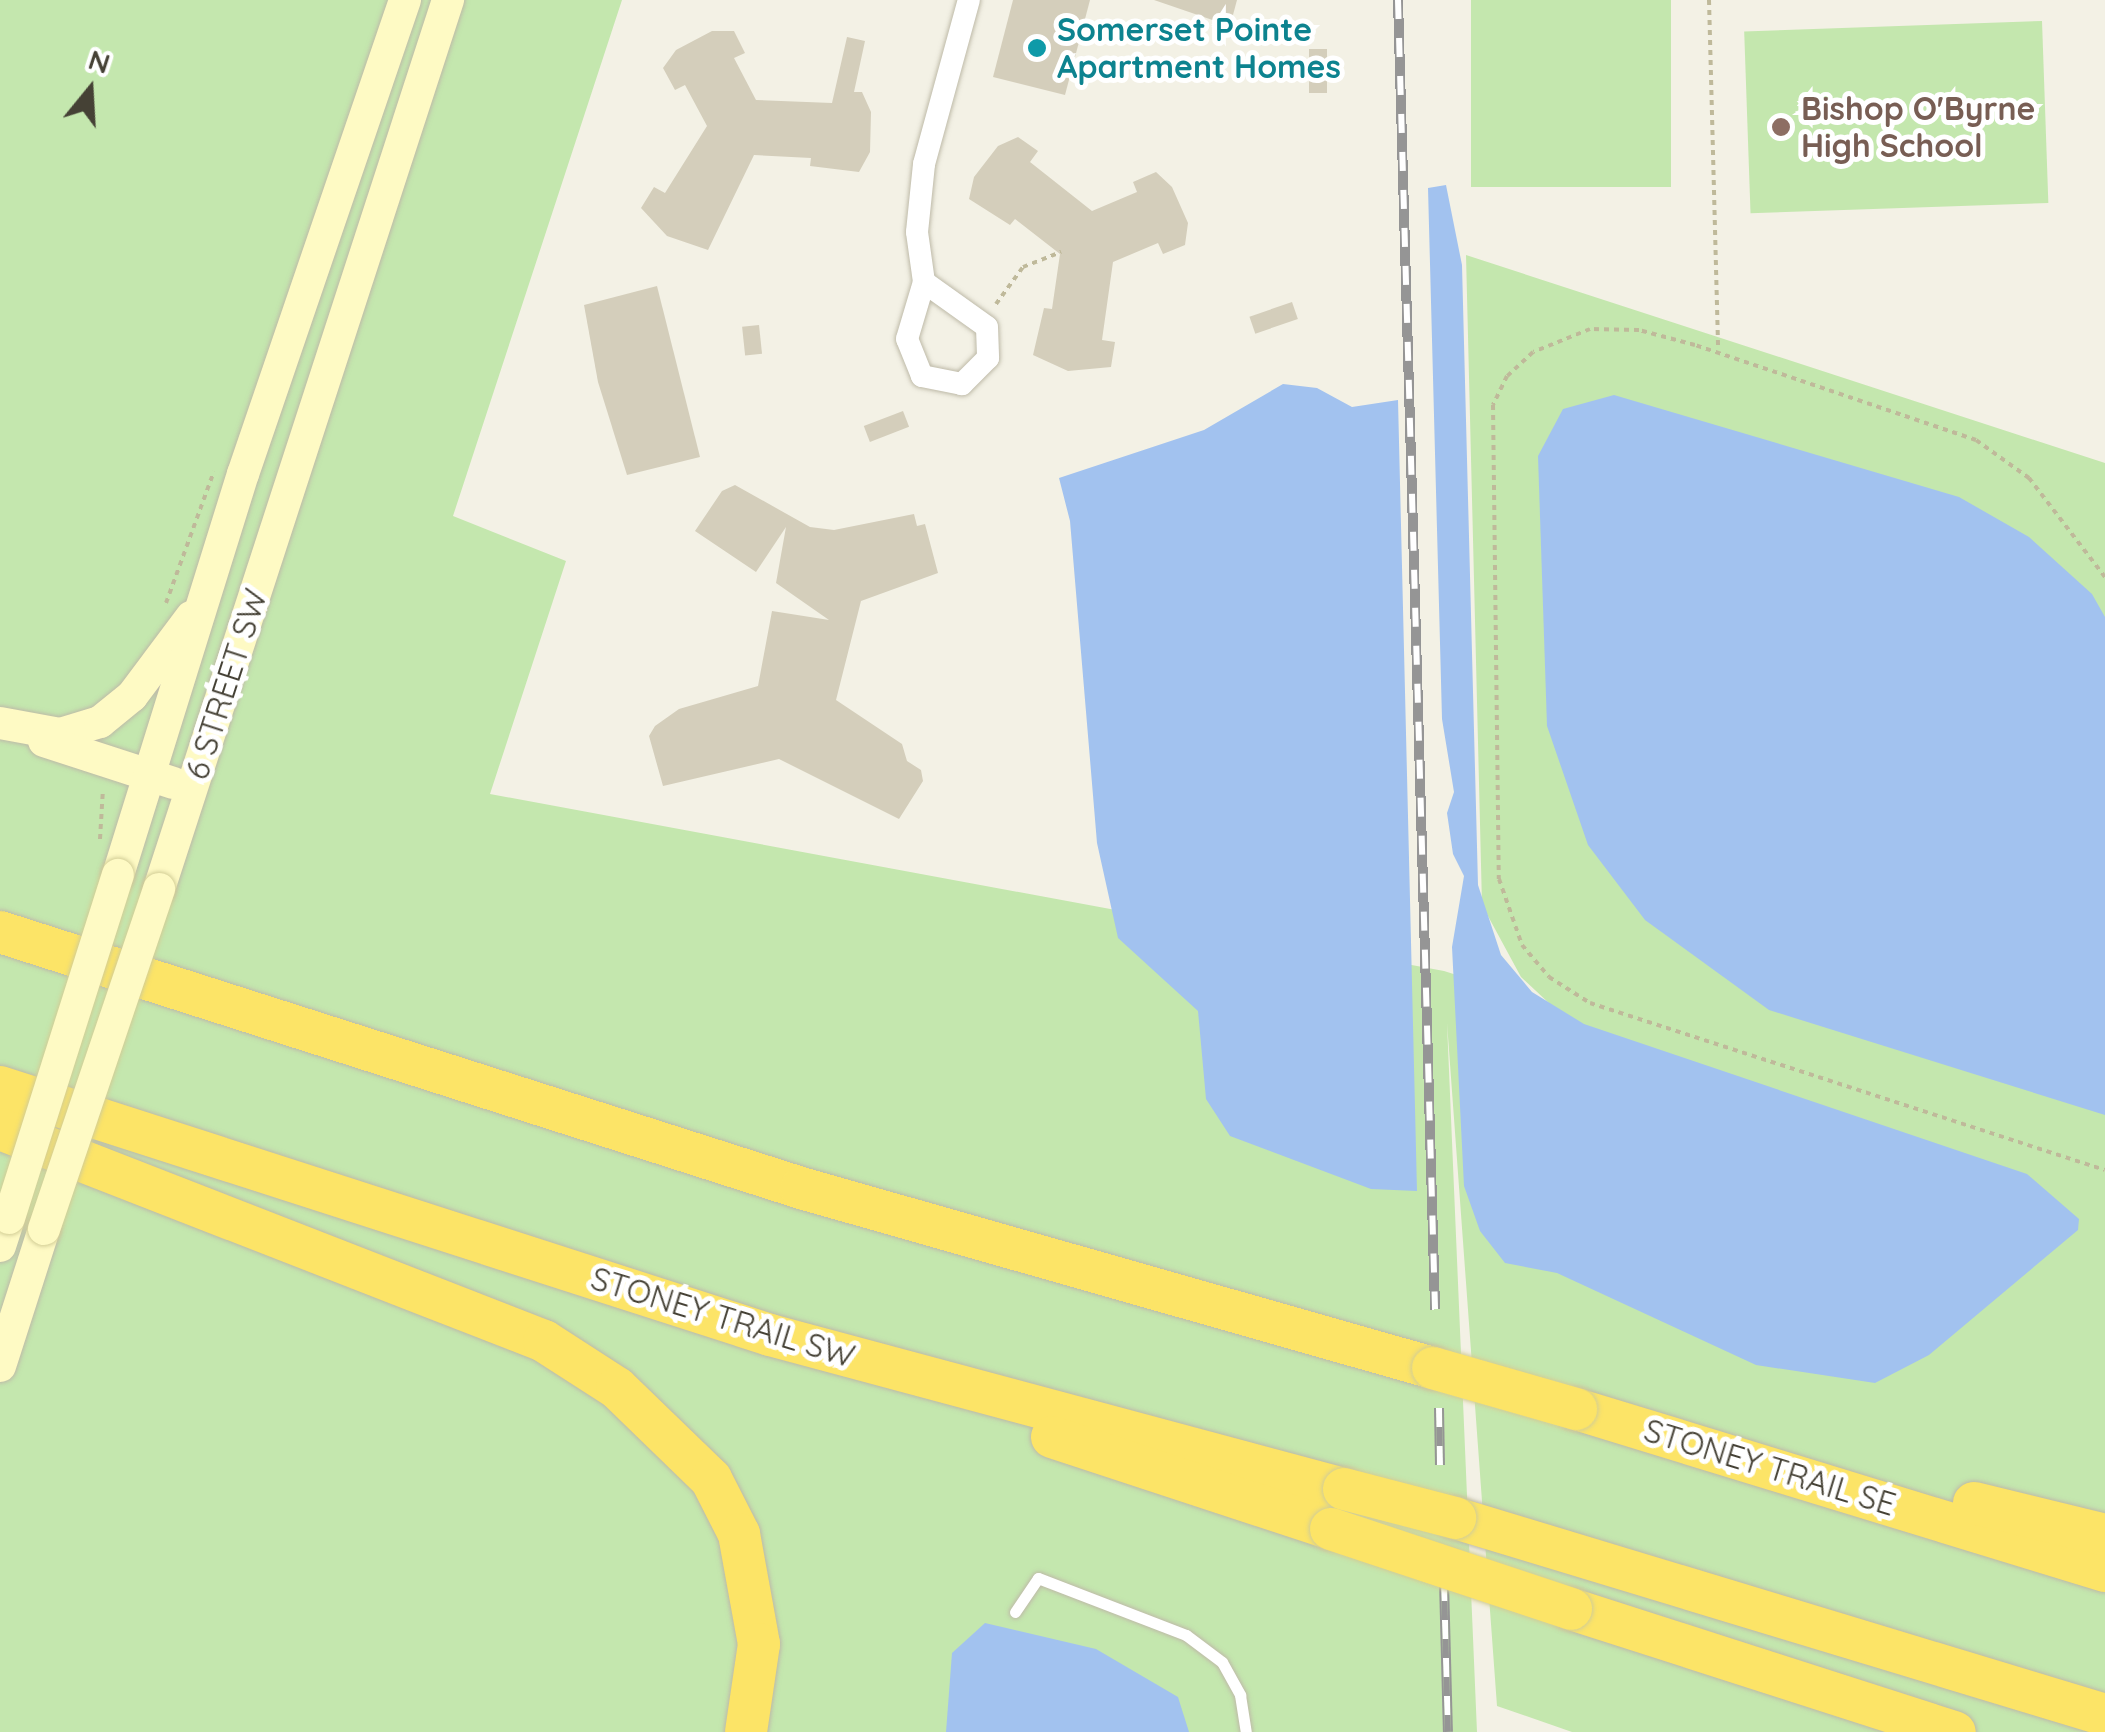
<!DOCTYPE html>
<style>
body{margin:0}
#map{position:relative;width:2105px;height:1732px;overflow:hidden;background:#f3f1e5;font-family:Quicksand,sans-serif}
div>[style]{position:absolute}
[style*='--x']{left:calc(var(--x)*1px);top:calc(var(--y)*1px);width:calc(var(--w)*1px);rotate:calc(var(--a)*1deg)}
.green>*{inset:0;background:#c4e7ae;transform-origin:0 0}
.water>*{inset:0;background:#a2c2ef}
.building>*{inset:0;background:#d4cebb;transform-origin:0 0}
.path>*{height:4px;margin-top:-2px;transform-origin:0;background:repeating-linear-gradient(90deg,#bfb99a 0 5px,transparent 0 10px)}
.roads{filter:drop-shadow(0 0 2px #bebaa8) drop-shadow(0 0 2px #bebaa8)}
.service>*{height:11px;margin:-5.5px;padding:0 5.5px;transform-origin:5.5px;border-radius:5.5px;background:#fff}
.minor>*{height:22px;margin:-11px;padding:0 11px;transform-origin:11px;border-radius:11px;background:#fff}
.secondary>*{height:32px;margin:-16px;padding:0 16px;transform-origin:16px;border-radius:16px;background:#fefac4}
.motorway>*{height:42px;margin:-21px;padding:0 21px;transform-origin:21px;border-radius:21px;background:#fce467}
.rail>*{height:10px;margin-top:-5px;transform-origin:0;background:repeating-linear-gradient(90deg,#fff 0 19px,#959595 0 38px);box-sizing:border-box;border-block:2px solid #959595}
.bridges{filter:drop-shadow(0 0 2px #d2cd96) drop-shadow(0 0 2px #d2cd96)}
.secondary-bridge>*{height:32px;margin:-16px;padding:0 16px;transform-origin:16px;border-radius:16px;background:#fefac4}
.motorway-bridge>*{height:42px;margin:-21px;padding:0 21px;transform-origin:21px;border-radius:21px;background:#fce467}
.dots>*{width:28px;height:28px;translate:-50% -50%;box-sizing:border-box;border:5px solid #fff;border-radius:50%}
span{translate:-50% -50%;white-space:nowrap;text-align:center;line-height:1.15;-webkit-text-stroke:10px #fff;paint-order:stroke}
.culture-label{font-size:32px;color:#0d838f;font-weight:700}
.left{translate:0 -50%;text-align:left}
.education-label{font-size:32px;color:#785e54;font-weight:700}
.street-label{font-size:32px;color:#454135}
.north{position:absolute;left:40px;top:40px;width:100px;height:100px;-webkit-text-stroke:8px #fff;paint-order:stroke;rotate:18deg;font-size:28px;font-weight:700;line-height:40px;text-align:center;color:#454135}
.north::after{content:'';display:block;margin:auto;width:35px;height:45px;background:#454135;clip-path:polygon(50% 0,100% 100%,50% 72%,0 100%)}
</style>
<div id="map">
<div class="green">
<i style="clip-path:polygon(0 0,622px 0,453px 516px,566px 561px,490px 794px,1444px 971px,1551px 1005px,1521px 977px,1482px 905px,1466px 255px,2105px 463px,2105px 1732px,1572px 1732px,1497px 1706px,1447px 1023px,1477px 1732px,0 1732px)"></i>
<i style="left:1471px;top:0;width:200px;height:187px"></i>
<i style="left:2042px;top:21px;width:182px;height:298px;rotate:88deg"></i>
</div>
<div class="water">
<i style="clip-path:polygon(1446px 185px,1462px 265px,1478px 885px,1501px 955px,1532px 992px,1584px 1024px,2027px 1174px,2079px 1219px,2078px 1230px,1929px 1355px,1875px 1383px,1756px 1365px,1557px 1273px,1505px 1263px,1480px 1231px,1464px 1186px,1452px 947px,1464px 876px,1453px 854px,1447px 813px,1454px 792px,1442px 719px,1428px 188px)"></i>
<i style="clip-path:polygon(1283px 384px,1317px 388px,1352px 407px,1398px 400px,1417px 1191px,1371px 1189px,1230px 1136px,1206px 1099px,1198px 1011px,1118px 938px,1097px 843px,1070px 521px,1059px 478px,1204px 430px)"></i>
<i style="clip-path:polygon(1614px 395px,1959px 497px,2029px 537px,2092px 594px,2105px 617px,2105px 1115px,1769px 1010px,1645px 920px,1588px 845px,1547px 726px,1538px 456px,1563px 409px)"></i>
<i style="clip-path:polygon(985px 1623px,1096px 1649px,1178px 1697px,1189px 1732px,946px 1732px,952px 1653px)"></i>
</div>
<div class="building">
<i style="clip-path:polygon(1013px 0,1090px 0,1065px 95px,993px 77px)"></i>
<i style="clip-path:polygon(1154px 0,1237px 0,1230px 26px)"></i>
<i style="clip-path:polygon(712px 31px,734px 31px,745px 53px,734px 58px,756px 100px,832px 103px,847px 37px,865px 41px,854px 92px,862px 92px,871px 112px,870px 152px,859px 172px,810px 166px,811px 158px,754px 155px,708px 250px,667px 236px,641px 208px,654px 187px,665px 193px,707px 126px,685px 85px,675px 90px,663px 68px,676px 50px)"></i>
<i style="left:1309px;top:49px;width:18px;height:44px"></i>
<i style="clip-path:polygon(1018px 137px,1038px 151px,1030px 162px,1092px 211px,1137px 192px,1133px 182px,1156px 172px,1172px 187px,1188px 223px,1185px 245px,1163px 254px,1158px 243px,1113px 262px,1102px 340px,1115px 342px,1111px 367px,1068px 371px,1033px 355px,1044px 308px,1052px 309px,1060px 254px,1015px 219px,1010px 225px,969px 199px,974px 177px,998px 146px)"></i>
<i style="clip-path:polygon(657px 286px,700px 457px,627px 475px,598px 382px,584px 305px)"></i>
<i style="left:1292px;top:302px;width:18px;height:45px;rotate:71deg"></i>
<i style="left:759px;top:325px;width:29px;height:17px;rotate:84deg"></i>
<i style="left:903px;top:411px;width:17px;height:42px;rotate:69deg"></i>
<i style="clip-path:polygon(735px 485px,810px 527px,834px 530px,914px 514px,917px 526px,925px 524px,938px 573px,861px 601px,836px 700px,902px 744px,907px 761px,921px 770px,923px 781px,899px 819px,779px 759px,663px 786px,649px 736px,655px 726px,679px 709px,758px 686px,772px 611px,829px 620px,776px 583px,786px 527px,756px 572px,695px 531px,722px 491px)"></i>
</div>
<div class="path">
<i style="--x:1709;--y:0;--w:350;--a:88.5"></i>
<i style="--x:996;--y:304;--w:46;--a:-53.9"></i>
<i style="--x:1023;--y:267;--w:41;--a:-21.5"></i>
<i style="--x:2105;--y:577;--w:125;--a:-127.5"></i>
<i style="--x:2029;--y:478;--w:65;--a:-144.4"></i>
<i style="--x:1976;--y:440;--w:297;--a:-161.3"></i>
<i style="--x:1695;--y:345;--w:58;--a:-165"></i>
<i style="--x:1639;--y:330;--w:49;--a:-178.8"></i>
<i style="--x:1590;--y:329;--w:61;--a:158"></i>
<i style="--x:1533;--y:352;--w:35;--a:137"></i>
<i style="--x:1507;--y:376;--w:32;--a:116"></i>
<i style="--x:1493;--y:405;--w:474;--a:89.3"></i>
<i style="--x:1499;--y:879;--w:70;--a:70.8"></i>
<i style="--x:1522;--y:945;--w:42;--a:49.8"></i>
<i style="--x:1549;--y:977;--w:49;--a:32.4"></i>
<i style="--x:1590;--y:1003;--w:541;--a:17.97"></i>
<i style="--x:166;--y:603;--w:140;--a:-70"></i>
<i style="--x:100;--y:839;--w:50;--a:-86.6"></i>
</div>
<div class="roads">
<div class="service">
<i style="--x:1015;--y:1612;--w:41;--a:-55.9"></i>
<i style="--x:1038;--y:1578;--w:159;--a:21.1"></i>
<i style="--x:1186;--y:1635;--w:45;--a:36.9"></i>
<i style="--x:1222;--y:1662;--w:38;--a:61"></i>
<i style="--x:1240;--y:1695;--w:37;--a:81"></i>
</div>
<div class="minor">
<i style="--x:924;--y:282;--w:77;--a:35.5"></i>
<i style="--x:987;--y:327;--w:31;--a:88"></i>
<i style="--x:988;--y:358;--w:37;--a:135"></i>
<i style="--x:962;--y:384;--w:41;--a:-168.7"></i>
<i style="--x:922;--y:376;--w:40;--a:-112"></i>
<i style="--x:907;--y:339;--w:59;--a:-73.4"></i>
<i style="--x:924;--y:282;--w:50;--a:-98"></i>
<i style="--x:917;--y:232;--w:68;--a:-84.1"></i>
<i style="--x:924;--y:164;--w:170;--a:-74.7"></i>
</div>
<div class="secondary">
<i style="--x:0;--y:723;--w:61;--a:10.4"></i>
<i style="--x:60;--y:734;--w:42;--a:-16.7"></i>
<i style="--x:100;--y:722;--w:41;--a:-39.1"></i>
<i style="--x:132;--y:696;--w:99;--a:-53.2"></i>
<i style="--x:44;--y:741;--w:136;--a:18"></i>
<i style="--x:118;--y:875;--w:420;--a:-72.7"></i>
<i style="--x:243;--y:474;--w:501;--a:-71.13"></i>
<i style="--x:159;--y:889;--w:935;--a:-71.99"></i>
<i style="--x:0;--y:1246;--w:29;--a:-72"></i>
<i style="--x:0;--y:1366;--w:144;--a:-72.2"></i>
</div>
<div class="motorway">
<i style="--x:0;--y:932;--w:841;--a:17.72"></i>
<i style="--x:801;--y:1188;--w:657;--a:15.9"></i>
<i style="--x:0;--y:1087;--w:809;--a:17.85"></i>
<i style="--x:770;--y:1335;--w:594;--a:15.02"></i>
<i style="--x:0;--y:1129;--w:584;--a:21.29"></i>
<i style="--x:544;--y:1341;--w:87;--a:32.8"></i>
<i style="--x:617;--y:1388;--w:131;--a:44.1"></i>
<i style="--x:711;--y:1479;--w:62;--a:63"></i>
<i style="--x:739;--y:1534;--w:112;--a:79.7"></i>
<i style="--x:759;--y:1644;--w:89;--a:98.4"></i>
<i style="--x:1576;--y:1409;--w:553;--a:17.03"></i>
<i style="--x:1052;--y:1437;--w:294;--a:18.2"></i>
<i style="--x:1974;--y:1503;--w:135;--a:13.7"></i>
<i style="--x:1455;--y:1518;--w:679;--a:16.86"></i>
<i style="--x:1571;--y:1609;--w:403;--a:17.8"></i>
</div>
</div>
<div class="rail">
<i style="--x:1398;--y:0;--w:1310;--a:88.38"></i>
<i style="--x:1439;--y:1408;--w:57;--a:89"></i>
<i style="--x:1444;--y:1582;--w:150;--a:88.5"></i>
</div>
<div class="bridges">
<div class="secondary-bridge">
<i style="--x:9;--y:1218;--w:360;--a:-72.4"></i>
<i style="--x:44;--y:1229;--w:359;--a:-71.3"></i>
</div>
<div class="motorway-bridge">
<i style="--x:1433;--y:1368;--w:149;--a:16"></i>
<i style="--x:1344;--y:1489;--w:115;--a:14.6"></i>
<i style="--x:1331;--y:1529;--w:253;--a:18.4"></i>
</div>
</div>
<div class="dots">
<i style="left:1037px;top:48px;background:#0f9aa8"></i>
<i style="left:1781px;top:127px;background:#8d6e63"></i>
</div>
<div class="culture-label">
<span class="left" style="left:1057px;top:48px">Somerset Pointe<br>Apartment Homes</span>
</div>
<div class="education-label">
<span class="left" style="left:1801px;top:127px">Bishop O'Byrne<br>High School</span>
</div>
<div class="street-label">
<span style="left:226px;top:684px;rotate:-72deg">6 STREET SW</span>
<span style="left:723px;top:1317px;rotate:17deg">STONEY TRAIL SW</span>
<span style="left:1770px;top:1467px;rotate:17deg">STONEY TRAIL SE</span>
</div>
<div class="north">N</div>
</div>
